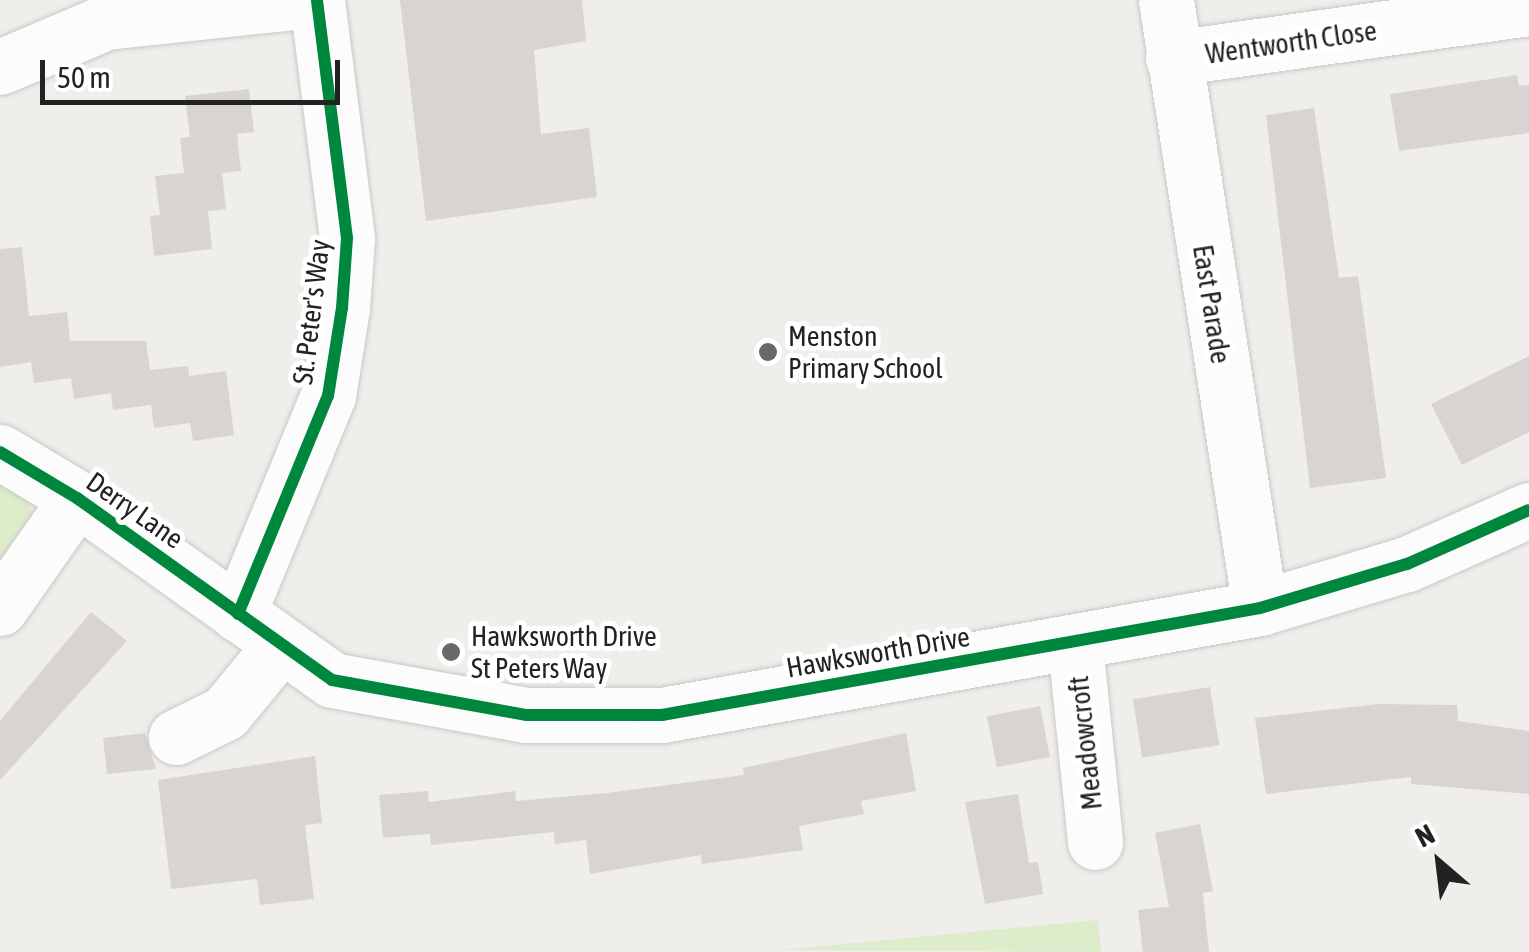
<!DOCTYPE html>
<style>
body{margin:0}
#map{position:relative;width:1529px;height:952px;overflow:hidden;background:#f0eeeb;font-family:"Asap Condensed",sans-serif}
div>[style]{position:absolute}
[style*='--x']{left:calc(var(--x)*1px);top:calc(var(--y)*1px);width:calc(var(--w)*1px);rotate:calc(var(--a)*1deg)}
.grass>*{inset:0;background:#ddeccb}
.building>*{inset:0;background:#d7d4d2;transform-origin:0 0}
.roads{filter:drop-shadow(0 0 2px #c9c8c7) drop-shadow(0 0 2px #c9c8c7)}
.minor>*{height:55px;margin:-27.5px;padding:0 27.5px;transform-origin:27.5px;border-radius:27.5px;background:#fdfcfc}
.cycleway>*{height:12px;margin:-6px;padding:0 6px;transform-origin:6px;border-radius:6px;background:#00873e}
.dots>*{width:28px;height:28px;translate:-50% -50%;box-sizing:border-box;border:5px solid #fff;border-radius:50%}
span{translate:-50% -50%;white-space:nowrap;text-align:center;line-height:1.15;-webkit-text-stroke:10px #fff;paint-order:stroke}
.street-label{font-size:28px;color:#222}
.poi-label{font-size:28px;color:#222}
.left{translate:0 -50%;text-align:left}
.north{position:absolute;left:1389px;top:812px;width:100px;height:100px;-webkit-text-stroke:8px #fff;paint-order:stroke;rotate:332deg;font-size:28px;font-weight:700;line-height:40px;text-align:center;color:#222}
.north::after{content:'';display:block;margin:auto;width:35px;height:45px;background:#222;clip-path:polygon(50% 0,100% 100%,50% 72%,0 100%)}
.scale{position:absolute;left:40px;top:60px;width:300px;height:45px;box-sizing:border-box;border:5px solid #222;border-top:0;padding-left:12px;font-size:30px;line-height:35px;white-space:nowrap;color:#222;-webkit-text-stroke:8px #fff;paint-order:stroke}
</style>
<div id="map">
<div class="grass">
<i style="clip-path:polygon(0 468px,24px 488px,34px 522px,0 572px)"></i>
<i style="clip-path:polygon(1098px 920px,1101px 952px,781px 950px)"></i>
</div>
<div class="building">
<i style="clip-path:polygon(400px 0,582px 0,586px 41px,534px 50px,541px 134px,589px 128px,597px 197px,426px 221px)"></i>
<i style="clip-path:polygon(1517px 75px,1519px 86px,1529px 85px,1529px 133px,1399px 151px,1390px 94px)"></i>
<i style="clip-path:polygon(249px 89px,254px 132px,237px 134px,241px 171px,222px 173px,226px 209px,208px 211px,212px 249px,154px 256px,150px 216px,160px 215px,155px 176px,184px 173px,180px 138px,190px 137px,185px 96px)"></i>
<i style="clip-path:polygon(1314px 108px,1339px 278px,1358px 276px,1386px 478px,1310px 488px,1266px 115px)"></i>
<i style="clip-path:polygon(22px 247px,29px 316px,67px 312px,70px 341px,146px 341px,150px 370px,188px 366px,189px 376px,226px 371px,234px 435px,193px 441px,190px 423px,154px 428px,151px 405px,113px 410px,111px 393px,74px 399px,71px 378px,34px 383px,31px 362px,0 367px,0 249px)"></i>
<i style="clip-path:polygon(1529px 356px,1529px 432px,1462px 465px,1431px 404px)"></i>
<i style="clip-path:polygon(91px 612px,127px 641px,0 780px,0 721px)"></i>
<i style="left:1210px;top:687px;width:59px;height:78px;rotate:81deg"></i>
<i style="clip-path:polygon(1379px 704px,1457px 705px,1458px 721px,1529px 731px,1529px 794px,1411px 784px,1411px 777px,1266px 794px,1255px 718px)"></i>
<i style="left:1040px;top:706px;width:52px;height:54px;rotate:79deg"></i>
<i style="clip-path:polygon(145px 733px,156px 769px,107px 774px,103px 738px)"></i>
<i style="clip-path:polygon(906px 733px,916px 791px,861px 801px,864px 814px,799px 826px,803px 850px,702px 864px,701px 855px,590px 874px,586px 840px,555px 844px,554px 832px,431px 845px,430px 834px,383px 838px,379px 795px,428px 791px,429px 802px,515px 791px,516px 801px,607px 793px,744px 775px,743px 768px)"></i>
<i style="clip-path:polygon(315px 756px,322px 823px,305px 825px,314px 899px,260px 905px,257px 879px,171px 889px,158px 780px)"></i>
<i style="clip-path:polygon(1018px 794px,1029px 863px,1038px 862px,1043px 894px,985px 904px,965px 802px)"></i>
<i style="clip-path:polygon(1200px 824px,1213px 891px,1203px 893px,1209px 952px,1143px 952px,1138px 910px,1169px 907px,1155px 833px)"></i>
</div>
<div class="roads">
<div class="minor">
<i style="--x:1166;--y:0;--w:615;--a:81.21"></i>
<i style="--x:1173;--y:58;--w:359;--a:-8"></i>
<i style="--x:0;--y:67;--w:115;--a:-23"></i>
<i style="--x:106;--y:22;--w:206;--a:-6.1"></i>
<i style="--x:0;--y:452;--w:90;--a:30.9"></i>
<i style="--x:77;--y:498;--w:313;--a:35.5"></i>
<i style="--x:332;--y:680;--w:198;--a:10.2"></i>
<i style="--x:527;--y:715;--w:135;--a:0"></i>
<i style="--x:662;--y:715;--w:607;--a:-10.14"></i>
<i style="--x:1260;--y:608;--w:153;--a:-16.7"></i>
<i style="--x:1407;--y:564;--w:133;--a:-23.9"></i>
<i style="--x:0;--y:608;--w:134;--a:-55"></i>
<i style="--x:238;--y:614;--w:236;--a:-67.6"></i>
<i style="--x:328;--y:396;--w:89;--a:-81"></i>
<i style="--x:342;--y:308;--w:70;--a:-85.9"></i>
<i style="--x:347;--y:238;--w:240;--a:-97.2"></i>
<i style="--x:1075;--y:644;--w:199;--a:84.2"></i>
<i style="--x:176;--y:737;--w:55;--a:-26.1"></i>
<i style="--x:225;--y:713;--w:88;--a:-50.5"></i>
</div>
</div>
<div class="cycleway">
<i style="--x:0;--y:452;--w:90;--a:30.9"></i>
<i style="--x:77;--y:498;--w:313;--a:35.5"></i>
<i style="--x:332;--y:680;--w:198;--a:10.2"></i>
<i style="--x:527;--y:715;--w:135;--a:0"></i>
<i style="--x:662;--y:715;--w:607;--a:-10.14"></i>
<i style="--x:1260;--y:608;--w:153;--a:-16.7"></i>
<i style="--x:1407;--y:564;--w:133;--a:-23.9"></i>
<i style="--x:238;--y:614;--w:236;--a:-67.6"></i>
<i style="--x:328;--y:396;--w:89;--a:-81"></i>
<i style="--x:342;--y:308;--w:70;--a:-85.9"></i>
<i style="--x:347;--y:238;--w:240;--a:-97.2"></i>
</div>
<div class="dots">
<i style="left:768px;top:352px;background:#6a6968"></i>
<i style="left:451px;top:652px;background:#6a6968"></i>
</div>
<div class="street-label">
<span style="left:1291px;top:42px;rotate:-8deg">Wentworth Close</span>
<span style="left:1212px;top:304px;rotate:81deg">East Parade</span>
<span style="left:311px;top:312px;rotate:-83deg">St. Peter's Way</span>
<span style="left:135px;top:510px;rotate:35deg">Derry Lane</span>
<span style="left:878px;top:652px;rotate:-10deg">Hawksworth Drive</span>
<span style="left:1085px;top:743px;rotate:-96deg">Meadowcroft</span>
</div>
<div class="poi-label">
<span class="left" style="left:788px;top:352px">Menston<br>Primary School</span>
<span class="left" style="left:471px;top:652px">Hawksworth Drive<br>St Peters Way</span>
</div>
<div class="north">N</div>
<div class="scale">50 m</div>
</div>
